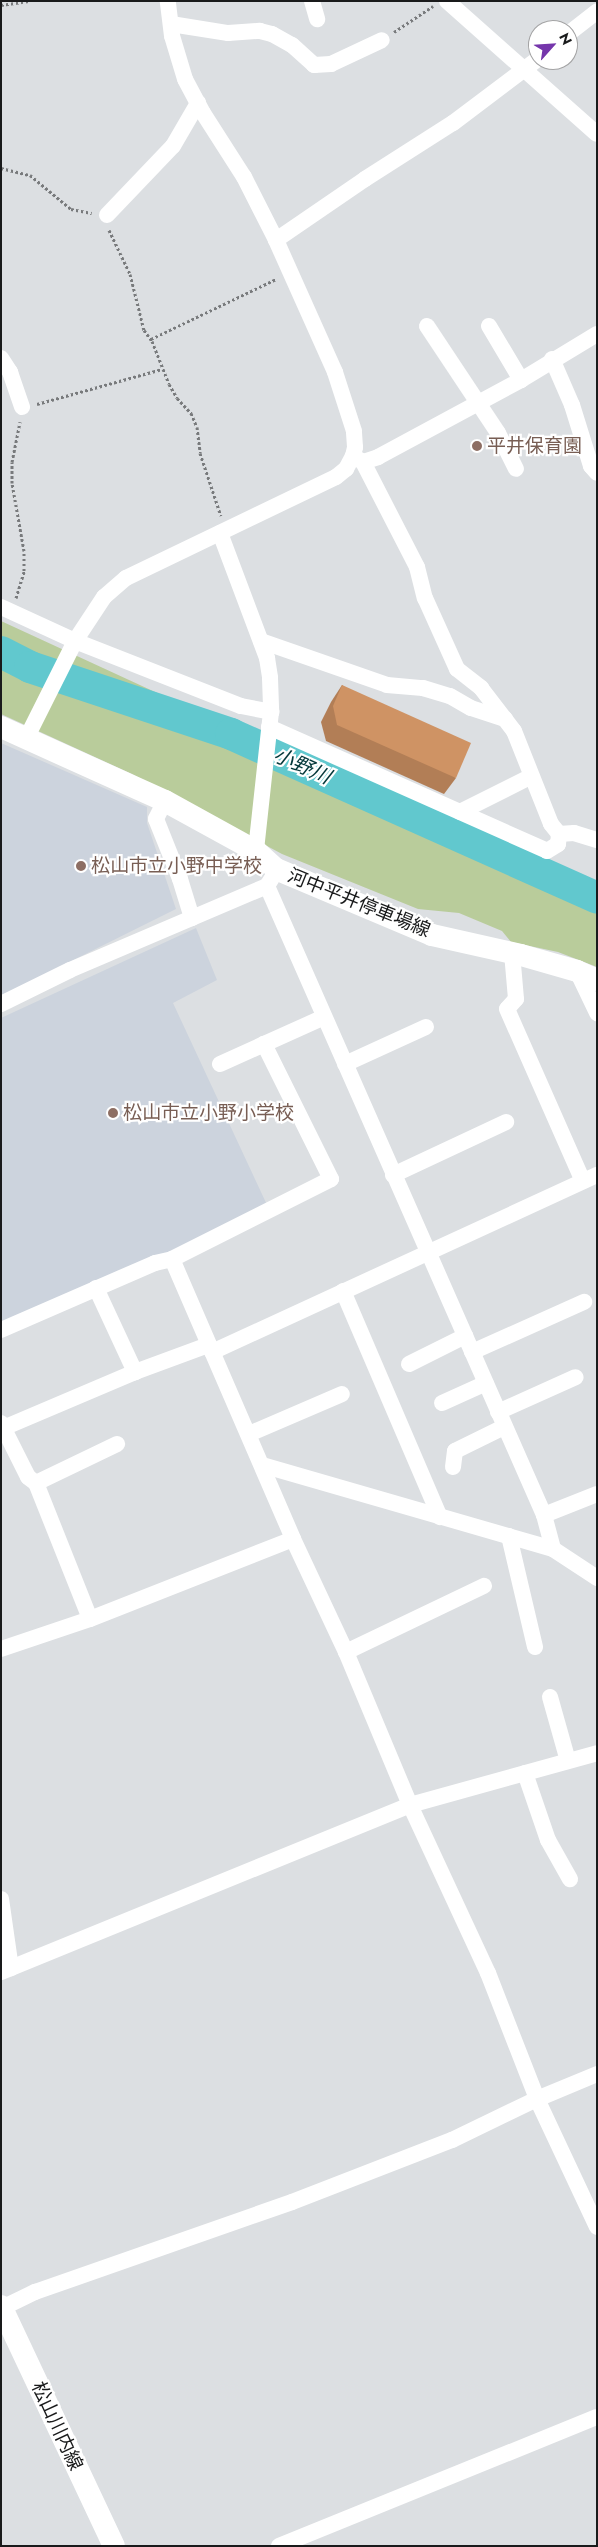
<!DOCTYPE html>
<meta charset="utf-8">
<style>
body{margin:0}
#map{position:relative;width:598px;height:2547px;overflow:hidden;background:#dcdfe2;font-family:Jost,"Noto Sans JP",sans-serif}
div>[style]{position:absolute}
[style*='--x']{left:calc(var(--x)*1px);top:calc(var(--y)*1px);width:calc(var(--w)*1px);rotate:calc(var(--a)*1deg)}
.built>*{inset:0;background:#ccd3dd}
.green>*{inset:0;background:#b9cc9b}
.river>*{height:32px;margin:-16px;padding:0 16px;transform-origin:16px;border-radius:16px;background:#61c8ce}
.path>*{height:3px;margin-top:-1.5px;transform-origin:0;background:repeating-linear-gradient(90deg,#787a7c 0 2.5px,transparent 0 5px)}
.minor>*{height:16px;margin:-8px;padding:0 8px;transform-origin:8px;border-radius:8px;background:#fff}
.secondary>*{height:22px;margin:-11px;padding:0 11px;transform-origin:11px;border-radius:11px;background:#fff}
.wall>*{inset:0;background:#b27e56}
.building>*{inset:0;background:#cf9364}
.dots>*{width:14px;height:14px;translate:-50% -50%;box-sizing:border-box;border:2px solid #fff;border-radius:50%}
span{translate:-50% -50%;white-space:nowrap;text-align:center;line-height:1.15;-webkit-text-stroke:4.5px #fff;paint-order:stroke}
.education-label{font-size:19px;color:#785e54}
.left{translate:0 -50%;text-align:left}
.street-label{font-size:19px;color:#191a1b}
.water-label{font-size:20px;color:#04383a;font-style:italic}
.frame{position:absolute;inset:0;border:2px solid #191a1b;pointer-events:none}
.north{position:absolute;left:528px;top:20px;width:50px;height:50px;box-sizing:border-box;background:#fff;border:1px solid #a3a3a4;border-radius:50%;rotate:64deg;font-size:14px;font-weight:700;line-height:20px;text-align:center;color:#191a1b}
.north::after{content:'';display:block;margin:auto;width:18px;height:22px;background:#7536ab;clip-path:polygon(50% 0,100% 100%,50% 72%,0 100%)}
</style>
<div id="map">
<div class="built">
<i style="clip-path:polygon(1px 743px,147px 807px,147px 823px,176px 909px,1px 996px)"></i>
<i style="clip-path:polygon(196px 928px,217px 980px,173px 1003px,268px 1207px,174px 1251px,1px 1323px,1px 1018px)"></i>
</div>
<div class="green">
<i style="clip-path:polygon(1px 621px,257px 739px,398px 799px,554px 872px,597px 882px,597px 967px,558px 952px,511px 942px,502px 931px,459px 913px,418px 909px,282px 854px,132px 774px,1px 714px)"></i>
</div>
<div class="river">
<i style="--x:1;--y:652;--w:33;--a:27"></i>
<i style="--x:30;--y:667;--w:212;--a:18.4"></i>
<i style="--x:231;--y:734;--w:401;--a:24.1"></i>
</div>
<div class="path">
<i style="--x:1;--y:5;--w:30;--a:-8"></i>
<i style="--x:394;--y:32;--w:47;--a:-33.7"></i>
<i style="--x:1;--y:168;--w:30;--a:14"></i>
<i style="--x:30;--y:175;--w:53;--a:39.7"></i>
<i style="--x:71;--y:209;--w:21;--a:11"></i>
<i style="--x:109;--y:230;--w:49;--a:64.5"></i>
<i style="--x:130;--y:274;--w:58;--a:76"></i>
<i style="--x:144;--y:330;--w:14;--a:54"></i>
<i style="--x:152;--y:341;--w:46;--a:68.4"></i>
<i style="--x:169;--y:384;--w:16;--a:60"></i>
<i style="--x:177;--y:398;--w:21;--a:47"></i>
<i style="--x:191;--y:413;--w:15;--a:67"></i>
<i style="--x:197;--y:427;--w:26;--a:83"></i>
<i style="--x:200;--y:453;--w:66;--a:71.6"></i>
<i style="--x:151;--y:339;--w:139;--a:-25.6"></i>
<i style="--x:37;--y:404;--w:130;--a:-15.6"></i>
<i style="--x:16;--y:598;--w:28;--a:-73"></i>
<i style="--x:24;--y:571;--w:20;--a:-90"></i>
<i style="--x:24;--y:551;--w:69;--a:-100"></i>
<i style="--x:12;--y:483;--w:21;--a:-90"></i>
<i style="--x:12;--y:462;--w:41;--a:-78.7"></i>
</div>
<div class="minor">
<i style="--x:312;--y:1;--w:19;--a:74"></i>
<i style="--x:447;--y:1;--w:200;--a:41.6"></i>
<i style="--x:171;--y:24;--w:58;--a:9"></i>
<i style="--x:228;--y:33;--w:32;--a:-4"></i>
<i style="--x:260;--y:31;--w:12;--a:14"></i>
<i style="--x:272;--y:34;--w:23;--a:29"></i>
<i style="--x:292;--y:45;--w:30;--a:42"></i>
<i style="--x:314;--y:65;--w:17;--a:-3"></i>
<i style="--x:331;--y:64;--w:56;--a:-25.2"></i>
<i style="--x:568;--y:34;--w:37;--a:-38"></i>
<i style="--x:107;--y:215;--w:95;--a:-46.3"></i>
<i style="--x:173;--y:146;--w:50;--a:-59.8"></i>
<i style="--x:276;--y:240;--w:108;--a:-34.4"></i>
<i style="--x:365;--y:179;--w:104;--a:-32.5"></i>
<i style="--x:453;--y:123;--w:106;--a:-37"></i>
<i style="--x:427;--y:326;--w:128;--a:56.4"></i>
<i style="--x:498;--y:433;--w:40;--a:63.4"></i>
<i style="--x:489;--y:326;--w:63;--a:59.3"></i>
<i style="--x:1;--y:358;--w:17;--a:57"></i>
<i style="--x:10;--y:372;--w:37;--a:71"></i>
<i style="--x:552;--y:359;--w:50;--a:66.5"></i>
<i style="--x:572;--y:405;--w:64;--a:72.7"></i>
<i style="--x:591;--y:466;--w:9;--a:49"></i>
<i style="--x:353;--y:456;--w:12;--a:31"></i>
<i style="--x:363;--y:462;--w:118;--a:62.8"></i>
<i style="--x:417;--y:567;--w:32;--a:76"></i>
<i style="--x:425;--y:598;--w:78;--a:65.7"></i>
<i style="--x:457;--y:669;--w:31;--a:38"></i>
<i style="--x:481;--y:688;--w:54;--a:52.5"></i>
<i style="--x:514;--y:731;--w:100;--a:68.3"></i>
<i style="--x:551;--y:824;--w:13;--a:51"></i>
<i style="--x:559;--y:834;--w:15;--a:-4"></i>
<i style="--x:574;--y:833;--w:24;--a:17"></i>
<i style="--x:363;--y:462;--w:16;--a:-18"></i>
<i style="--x:378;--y:457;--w:162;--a:-28.3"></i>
<i style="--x:521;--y:380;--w:89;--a:-31.2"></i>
<i style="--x:220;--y:533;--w:134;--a:69.4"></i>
<i style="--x:267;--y:658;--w:20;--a:81"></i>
<i style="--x:270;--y:678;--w:34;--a:88"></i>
<i style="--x:271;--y:712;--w:140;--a:96.2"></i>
<i style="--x:1;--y:607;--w:81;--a:24.7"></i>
<i style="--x:75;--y:641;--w:178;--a:21.4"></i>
<i style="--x:241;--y:706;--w:31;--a:11"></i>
<i style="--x:261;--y:641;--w:133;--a:19.2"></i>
<i style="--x:387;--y:685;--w:36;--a:5"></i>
<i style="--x:423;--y:688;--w:28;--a:17"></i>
<i style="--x:450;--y:696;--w:24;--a:30"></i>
<i style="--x:471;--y:708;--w:36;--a:18"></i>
<i style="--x:269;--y:727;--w:304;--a:24"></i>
<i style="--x:547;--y:851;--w:13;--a:-32"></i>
<i style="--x:558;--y:844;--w:10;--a:-84"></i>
<i style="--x:27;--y:737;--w:107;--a:-63.4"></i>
<i style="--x:75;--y:641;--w:53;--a:-56.6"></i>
<i style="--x:104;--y:597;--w:29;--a:-41"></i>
<i style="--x:126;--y:578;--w:233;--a:-25.7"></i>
<i style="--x:336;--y:477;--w:13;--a:-39"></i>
<i style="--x:346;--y:469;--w:15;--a:-62"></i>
<i style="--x:353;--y:456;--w:9;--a:-77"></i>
<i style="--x:355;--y:447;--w:16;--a:-94"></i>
<i style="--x:354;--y:431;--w:62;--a:-107.9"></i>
<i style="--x:335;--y:372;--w:145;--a:-114.1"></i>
<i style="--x:276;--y:240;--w:71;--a:-116.9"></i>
<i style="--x:244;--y:177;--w:76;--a:-122.6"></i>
<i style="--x:203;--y:113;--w:38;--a:-118"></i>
<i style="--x:185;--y:79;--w:45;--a:-106.8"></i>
<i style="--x:172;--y:36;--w:35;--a:-97"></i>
<i style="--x:165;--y:801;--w:20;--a:117"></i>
<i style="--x:156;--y:819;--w:65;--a:68.2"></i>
<i style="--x:180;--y:879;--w:41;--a:72.9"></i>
<i style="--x:460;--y:812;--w:80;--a:-26.6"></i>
<i style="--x:267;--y:886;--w:687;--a:66.23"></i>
<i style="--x:544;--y:1515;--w:35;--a:75"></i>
<i style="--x:512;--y:953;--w:46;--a:85"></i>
<i style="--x:516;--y:999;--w:13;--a:132"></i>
<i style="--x:507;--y:1009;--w:188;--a:66.2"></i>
<i style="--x:577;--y:971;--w:47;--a:64.5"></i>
<i style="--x:1;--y:1004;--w:77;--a:-26.2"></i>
<i style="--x:70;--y:970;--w:214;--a:-23.1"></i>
<i style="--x:267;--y:886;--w:9;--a:-58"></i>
<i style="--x:220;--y:1064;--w:114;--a:-24.3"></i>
<i style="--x:345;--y:1064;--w:89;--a:-24.6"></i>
<i style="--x:393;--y:1175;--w:125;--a:-25.1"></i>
<i style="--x:172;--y:1259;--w:178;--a:-26.7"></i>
<i style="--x:331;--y:1179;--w:151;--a:-116.4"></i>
<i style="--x:96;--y:1288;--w:93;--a:65.1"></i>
<i style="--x:343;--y:1291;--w:246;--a:66.8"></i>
<i style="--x:1;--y:1330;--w:168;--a:-23.5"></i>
<i style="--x:155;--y:1263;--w:17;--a:-13"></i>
<i style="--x:172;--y:1259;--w:305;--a:66.6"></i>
<i style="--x:293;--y:1539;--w:125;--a:64.9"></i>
<i style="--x:346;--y:1652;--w:166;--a:67.3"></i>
<i style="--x:410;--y:1805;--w:185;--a:65.1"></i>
<i style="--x:488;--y:1973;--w:135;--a:68.7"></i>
<i style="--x:537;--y:2099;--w:141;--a:64.9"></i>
<i style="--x:212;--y:1352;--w:424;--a:-24.7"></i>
<i style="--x:472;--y:1352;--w:123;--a:-24.1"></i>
<i style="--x:409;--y:1364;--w:63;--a:-26.6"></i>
<i style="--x:442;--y:1403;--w:48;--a:-24.4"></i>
<i style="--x:498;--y:1412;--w:85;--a:-24.2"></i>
<i style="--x:1;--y:1423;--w:60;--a:63.4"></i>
<i style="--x:28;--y:1477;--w:10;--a:37"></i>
<i style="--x:36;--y:1483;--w:146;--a:68.3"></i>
<i style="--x:1;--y:1429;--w:146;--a:-23"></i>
<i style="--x:135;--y:1372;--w:78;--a:-20.3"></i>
<i style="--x:249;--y:1434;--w:101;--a:-23.3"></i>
<i style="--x:262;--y:1465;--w:303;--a:16.1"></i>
<i style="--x:553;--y:1549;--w:53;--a:33.4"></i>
<i style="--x:453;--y:1467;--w:16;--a:-83"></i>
<i style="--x:455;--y:1451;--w:55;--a:-26.1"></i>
<i style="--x:36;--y:1483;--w:90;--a:-25.7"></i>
<i style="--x:544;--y:1515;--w:57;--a:-21.6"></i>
<i style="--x:509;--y:1536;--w:114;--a:76.8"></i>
<i style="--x:1;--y:1649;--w:94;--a:-18.6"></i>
<i style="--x:90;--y:1619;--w:218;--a:-21.5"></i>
<i style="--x:346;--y:1652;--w:153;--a:-25.6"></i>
<i style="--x:550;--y:1697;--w:66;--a:74.3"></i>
<i style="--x:525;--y:1773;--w:71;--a:71.1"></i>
<i style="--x:548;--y:1840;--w:45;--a:60.6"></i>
<i style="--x:1;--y:1899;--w:70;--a:81.8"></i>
<i style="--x:1;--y:1972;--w:442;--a:-22.2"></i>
<i style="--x:410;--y:1805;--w:194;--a:-15.5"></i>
<i style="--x:2;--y:2308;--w:37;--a:-26"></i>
<i style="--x:35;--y:2292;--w:272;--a:-19.3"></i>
<i style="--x:292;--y:2202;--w:172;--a:-21.2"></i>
<i style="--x:452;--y:2140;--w:94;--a:-25.8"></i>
<i style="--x:537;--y:2099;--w:65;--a:-22.6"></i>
<i style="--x:279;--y:2546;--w:343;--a:-22.1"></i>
</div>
<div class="secondary">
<i style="--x:1;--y:727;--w:180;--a:24.3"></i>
<i style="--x:165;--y:801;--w:104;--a:28.8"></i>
<i style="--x:256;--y:851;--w:27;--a:42"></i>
<i style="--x:276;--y:869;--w:169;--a:22.9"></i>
<i style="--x:432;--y:935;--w:91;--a:12.7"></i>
<i style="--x:521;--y:955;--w:58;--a:15.9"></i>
<i style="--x:577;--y:971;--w:22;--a:24"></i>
<i style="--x:1;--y:2306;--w:265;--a:64.8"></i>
</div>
<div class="wall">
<i style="clip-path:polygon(342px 685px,456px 778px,444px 794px,326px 741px,321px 722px,331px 702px)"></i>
</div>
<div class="building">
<i style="clip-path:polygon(342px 685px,471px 743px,456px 778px,337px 725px,333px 706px)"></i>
</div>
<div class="dots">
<i style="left:477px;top:446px;background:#8d6e63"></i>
<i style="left:81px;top:866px;background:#8d6e63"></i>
<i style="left:113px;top:1113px;background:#8d6e63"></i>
</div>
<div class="education-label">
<span class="left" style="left:487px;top:446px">平井保育園</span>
<span class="left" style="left:91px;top:866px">松山市立小野中学校</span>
<span class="left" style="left:123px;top:1113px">松山市立小野小学校</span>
</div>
<div class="street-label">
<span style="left:359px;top:903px;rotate:22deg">河中平井停車場線</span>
<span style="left:57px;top:2426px;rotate:65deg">松山川内線</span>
</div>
<div class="water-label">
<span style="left:302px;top:766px;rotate:24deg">小野川</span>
</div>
<div class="frame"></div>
<div class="north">N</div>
</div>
